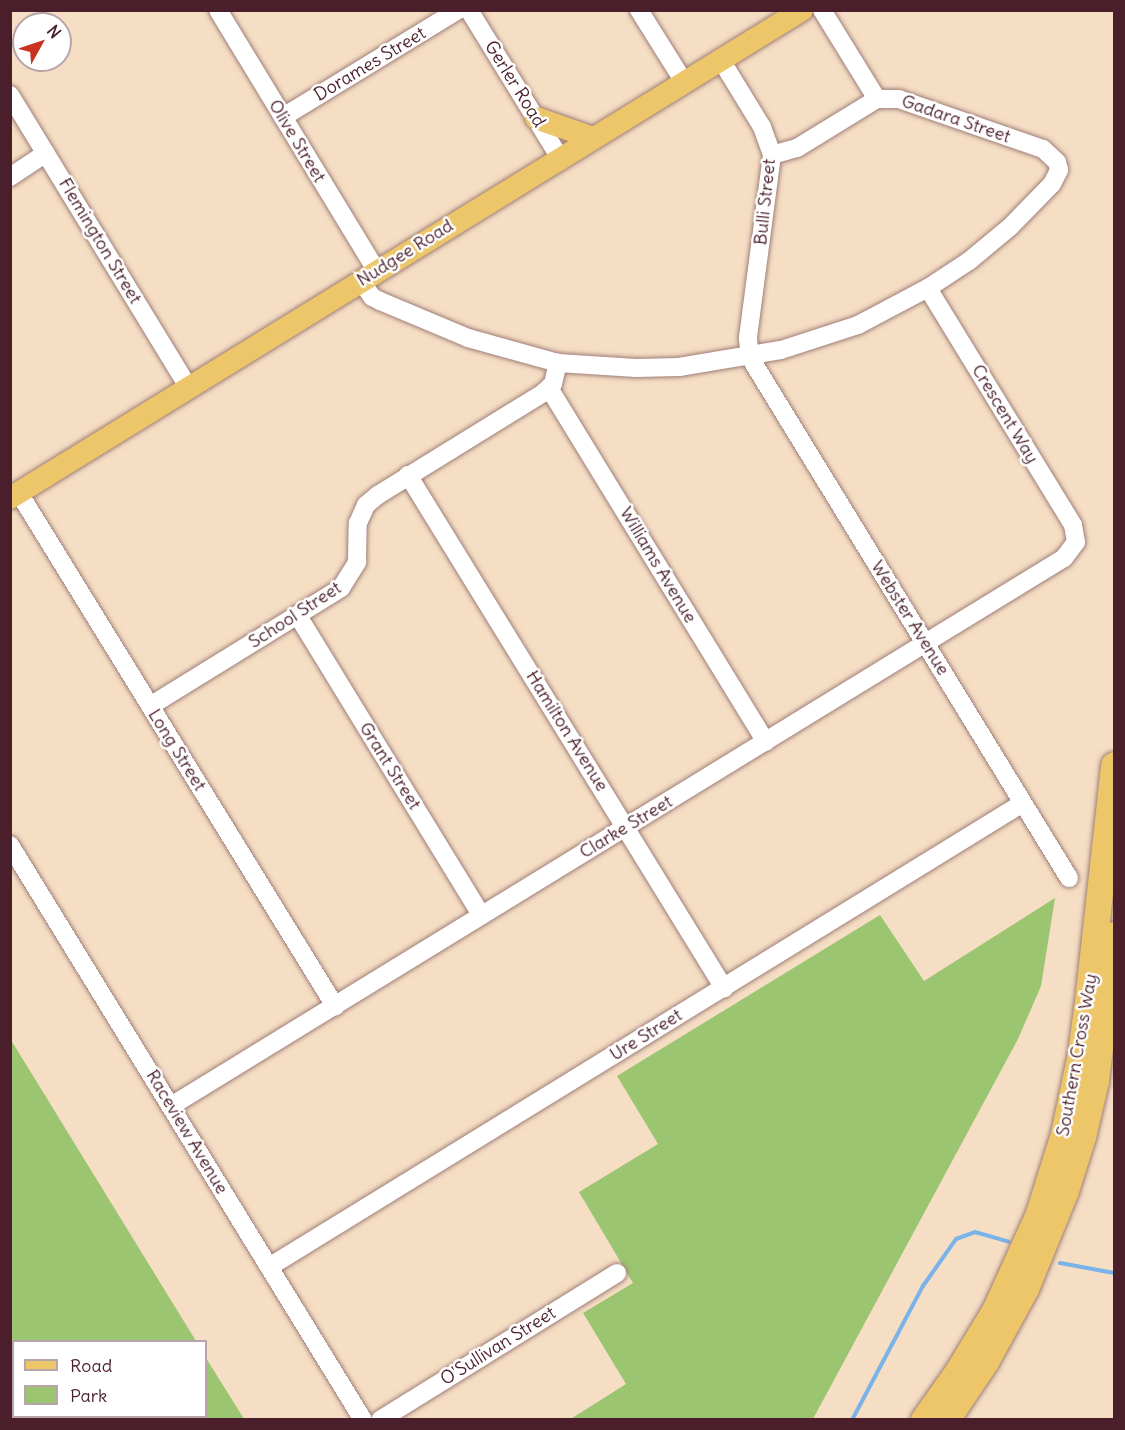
<!DOCTYPE html>
<style>
body{margin:0}
#map{position:relative;width:1125px;height:1430px;overflow:hidden;background:#f5dec4;font-family:Delius,sans-serif}
div>[style]{position:absolute}
[style*='--x']{left:calc(var(--x)*1px);top:calc(var(--y)*1px);width:calc(var(--w)*1px);rotate:calc(var(--a)*1deg)}
.green>*{inset:0;background:#9cc571}
.stream>*{height:4px;margin:-2px;padding:0 2px;transform-origin:2px;border-radius:2px;background:#7ab2ea}
.roads{filter:drop-shadow(0 0 2px #a07e78) drop-shadow(0 0 2px #a07e78)}
.minor>*{height:18px;margin:-9px;padding:0 9px;transform-origin:9px;border-radius:9px;background:#fff}
.major>*{height:22px;margin:-11px;padding:0 11px;transform-origin:11px;border-radius:11px;background:#ecc669}
.highway>*{height:26px;margin:-13px;padding:0 13px;transform-origin:13px;border-radius:13px;background:#ecc669}
span{translate:-50% -50%;white-space:nowrap;text-align:center;line-height:1.15;-webkit-text-stroke:5px #fff;paint-order:stroke}
.street-label{font-size:18px;color:#4a1f2b}
.frame{position:absolute;inset:0;border:12px solid #4a1f2b;pointer-events:none}
.legend{position:absolute;left:12px;top:1340px;width:195px;height:78px;box-sizing:border-box;background:#fff;border:2px solid #b7a5aa;margin:0;padding:8px 10px;list-style:none;font-size:18px;color:#4a1f2b}
.legend li{display:flex;align-items:center;gap:12px;height:30px}
.legend b{width:30px;border:2px solid #b7a5aa}
.north{position:absolute;left:12px;top:12px;width:60px;height:60px;box-sizing:border-box;background:#fff;border:2px solid #b7a5aa;border-radius:50%;rotate:50deg;font-size:16px;font-weight:700;line-height:24px;text-align:center;color:#4a1f2b}
.north::after{content:'';display:block;margin:auto;width:21px;height:27px;background:#c8321e;clip-path:polygon(50% 0,100% 100%,50% 72%,0 100%)}
</style>
<div id="map">
<div class="green">
<i style="clip-path:polygon(1055px 898px,1041px 986px,1018px 1039px,813px 1419px,569px 1420px,626px 1384px,583px 1313px,633px 1283px,579px 1192px,658px 1144px,617px 1076px,880px 915px,924px 981px)"></i>
<i style="clip-path:polygon(11px 1040px,196px 1341px,14px 1342px,14px 1416px,206px 1416px,206px 1358px,244px 1419px,11px 1419px)"></i>
</div>
<div class="stream">
<i style="--x:1060;--y:1263;--w:55;--a:10.5"></i>
<i style="--x:852;--y:1420;--w:152;--a:-62.1"></i>
<i style="--x:923;--y:1286;--w:57;--a:-54.9"></i>
<i style="--x:956;--y:1239;--w:20;--a:-20"></i>
<i style="--x:975;--y:1232;--w:35;--a:16"></i>
</div>
<div class="roads">
<div class="minor">
<i style="--x:218;--y:10;--w:306;--a:58.7"></i>
<i style="--x:469;--y:10;--w:174;--a:58.4"></i>
<i style="--x:639;--y:10;--w:85;--a:58"></i>
<i style="--x:721;--y:60;--w:79;--a:58.5"></i>
<i style="--x:762;--y:127;--w:30;--a:70"></i>
<i style="--x:772;--y:155;--w:185;--a:97.5"></i>
<i style="--x:748;--y:338;--w:12;--a:85"></i>
<i style="--x:749;--y:350;--w:15;--a:70"></i>
<i style="--x:754;--y:364;--w:603;--a:58.5"></i>
<i style="--x:10;--y:95;--w:343;--a:58.6"></i>
<i style="--x:283;--y:117;--w:205;--a:-31.4"></i>
<i style="--x:772;--y:155;--w:26;--a:-16"></i>
<i style="--x:797;--y:148;--w:94;--a:-31.5"></i>
<i style="--x:10;--y:177;--w:43;--a:-33.7"></i>
<i style="--x:361;--y:281;--w:19;--a:55"></i>
<i style="--x:372;--y:297;--w:9;--a:27"></i>
<i style="--x:380;--y:301;--w:95;--a:22.8"></i>
<i style="--x:468;--y:338;--w:93;--a:15.5"></i>
<i style="--x:558;--y:363;--w:78;--a:3.7"></i>
<i style="--x:636;--y:368;--w:43;--a:-1.3"></i>
<i style="--x:679;--y:367;--w:103;--a:-9.5"></i>
<i style="--x:781;--y:350;--w:81;--a:-18"></i>
<i style="--x:858;--y:325;--w:79;--a:-27.9"></i>
<i style="--x:928;--y:288;--w:49;--a:-33.4"></i>
<i style="--x:969;--y:261;--w:53;--a:-39.7"></i>
<i style="--x:1010;--y:227;--w:60;--a:-45.7"></i>
<i style="--x:1052;--y:184;--w:16;--a:-63"></i>
<i style="--x:1059;--y:170;--w:8;--a:-104"></i>
<i style="--x:1057;--y:162;--w:19;--a:-137"></i>
<i style="--x:1043;--y:149;--w:152;--a:-160.9"></i>
<i style="--x:899;--y:99;--w:22;--a:180"></i>
<i style="--x:877;--y:99;--w:105;--a:-121.7"></i>
<i style="--x:549;--y:388;--w:415;--a:58.5"></i>
<i style="--x:408;--y:475;--w:603;--a:58.37"></i>
<i style="--x:19;--y:493;--w:603;--a:58.37"></i>
<i style="--x:298;--y:616;--w:351;--a:58.5"></i>
<i style="--x:150;--y:706;--w:225;--a:-31.7"></i>
<i style="--x:341;--y:588;--w:31;--a:-58"></i>
<i style="--x:357;--y:562;--w:39;--a:-89"></i>
<i style="--x:358;--y:523;--w:20;--a:-66"></i>
<i style="--x:366;--y:505;--w:16;--a:-40"></i>
<i style="--x:378;--y:495;--w:194;--a:-31.7"></i>
<i style="--x:543;--y:393;--w:13;--a:-42"></i>
<i style="--x:553;--y:384;--w:22;--a:-77"></i>
<i style="--x:10;--y:845;--w:675;--a:58.45"></i>
<i style="--x:171;--y:1106;--w:1048;--a:-31.54"></i>
<i style="--x:1064;--y:558;--w:20;--a:-53"></i>
<i style="--x:1076;--y:542;--w:17;--a:-100"></i>
<i style="--x:1073;--y:525;--w:278;--a:-121.5"></i>
<i style="--x:269;--y:1267;--w:885;--a:-31.61"></i>
<i style="--x:380;--y:1420;--w:279;--a:-31.8"></i>
</div>
<div class="major">
<i style="--x:536;--y:118;--w:60;--a:19.3"></i>
<i style="--x:10;--y:498;--w:930;--a:-31.64"></i>
</div>
<div class="highway">
<i style="--x:924;--y:1420;--w:59;--a:-54.7"></i>
<i style="--x:958;--y:1372;--w:71;--a:-58.8"></i>
<i style="--x:995;--y:1311;--w:107;--a:-65.6"></i>
<i style="--x:1039;--y:1214;--w:84;--a:-72.6"></i>
<i style="--x:1064;--y:1134;--w:82;--a:-78"></i>
<i style="--x:1081;--y:1054;--w:62;--a:-82.5"></i>
<i style="--x:1089;--y:993;--w:229;--a:-83.7"></i>
<i style="--x:947;--y:1420;--w:70;--a:-56.1"></i>
<i style="--x:986;--y:1362;--w:83;--a:-61.3"></i>
<i style="--x:1026;--y:1289;--w:106;--a:-67.8"></i>
<i style="--x:1066;--y:1191;--w:57;--a:-72.5"></i>
<i style="--x:1083;--y:1137;--w:57;--a:-76.9"></i>
<i style="--x:1096;--y:1081;--w:147;--a:-83"></i>
</div>
</div>
<div class="street-label">
<span style="left:370px;top:64px;rotate:-31deg">Dorames Street</span>
<span style="left:515px;top:84px;rotate:58deg">Gerler Road</span>
<span style="left:956px;top:119px;rotate:19deg">Gadara Street</span>
<span style="left:297px;top:141px;rotate:59deg">Olive Street</span>
<span style="left:765px;top:202px;rotate:-84deg">Bulli Street</span>
<span style="left:100px;top:241px;rotate:59deg">Flemington Street</span>
<span style="left:405px;top:253px;rotate:-32deg">Nudgee Road</span>
<span style="left:1005px;top:414px;rotate:59deg">Crescent Way</span>
<span style="left:658px;top:565px;rotate:59deg">Williams Avenue</span>
<span style="left:295px;top:615px;rotate:-33deg">School Street</span>
<span style="left:910px;top:618px;rotate:58deg">Webster Avenue</span>
<span style="left:567px;top:731px;rotate:58deg">Hamilton Avenue</span>
<span style="left:177px;top:750px;rotate:58deg">Long Street</span>
<span style="left:390px;top:766px;rotate:58deg">Grant Street</span>
<span style="left:626px;top:827px;rotate:-31deg">Clarke Street</span>
<span style="left:646px;top:1035px;rotate:-32deg">Ure Street</span>
<span style="left:1077px;top:1055px;rotate:-80deg">Southern Cross Way</span>
<span style="left:187px;top:1132px;rotate:59deg">Raceview Avenue</span>
<span style="left:498px;top:1346px;rotate:-32deg">O'Sullivan Street</span>
</div>
<div class="frame"></div>
<ul class="legend">
<li><b style="height:8px;background:#ecc669"></b>Road</li>
<li><b style="height:16px;background:#9cc571"></b>Park</li>
</ul>
<div class="north">N</div>
</div>
